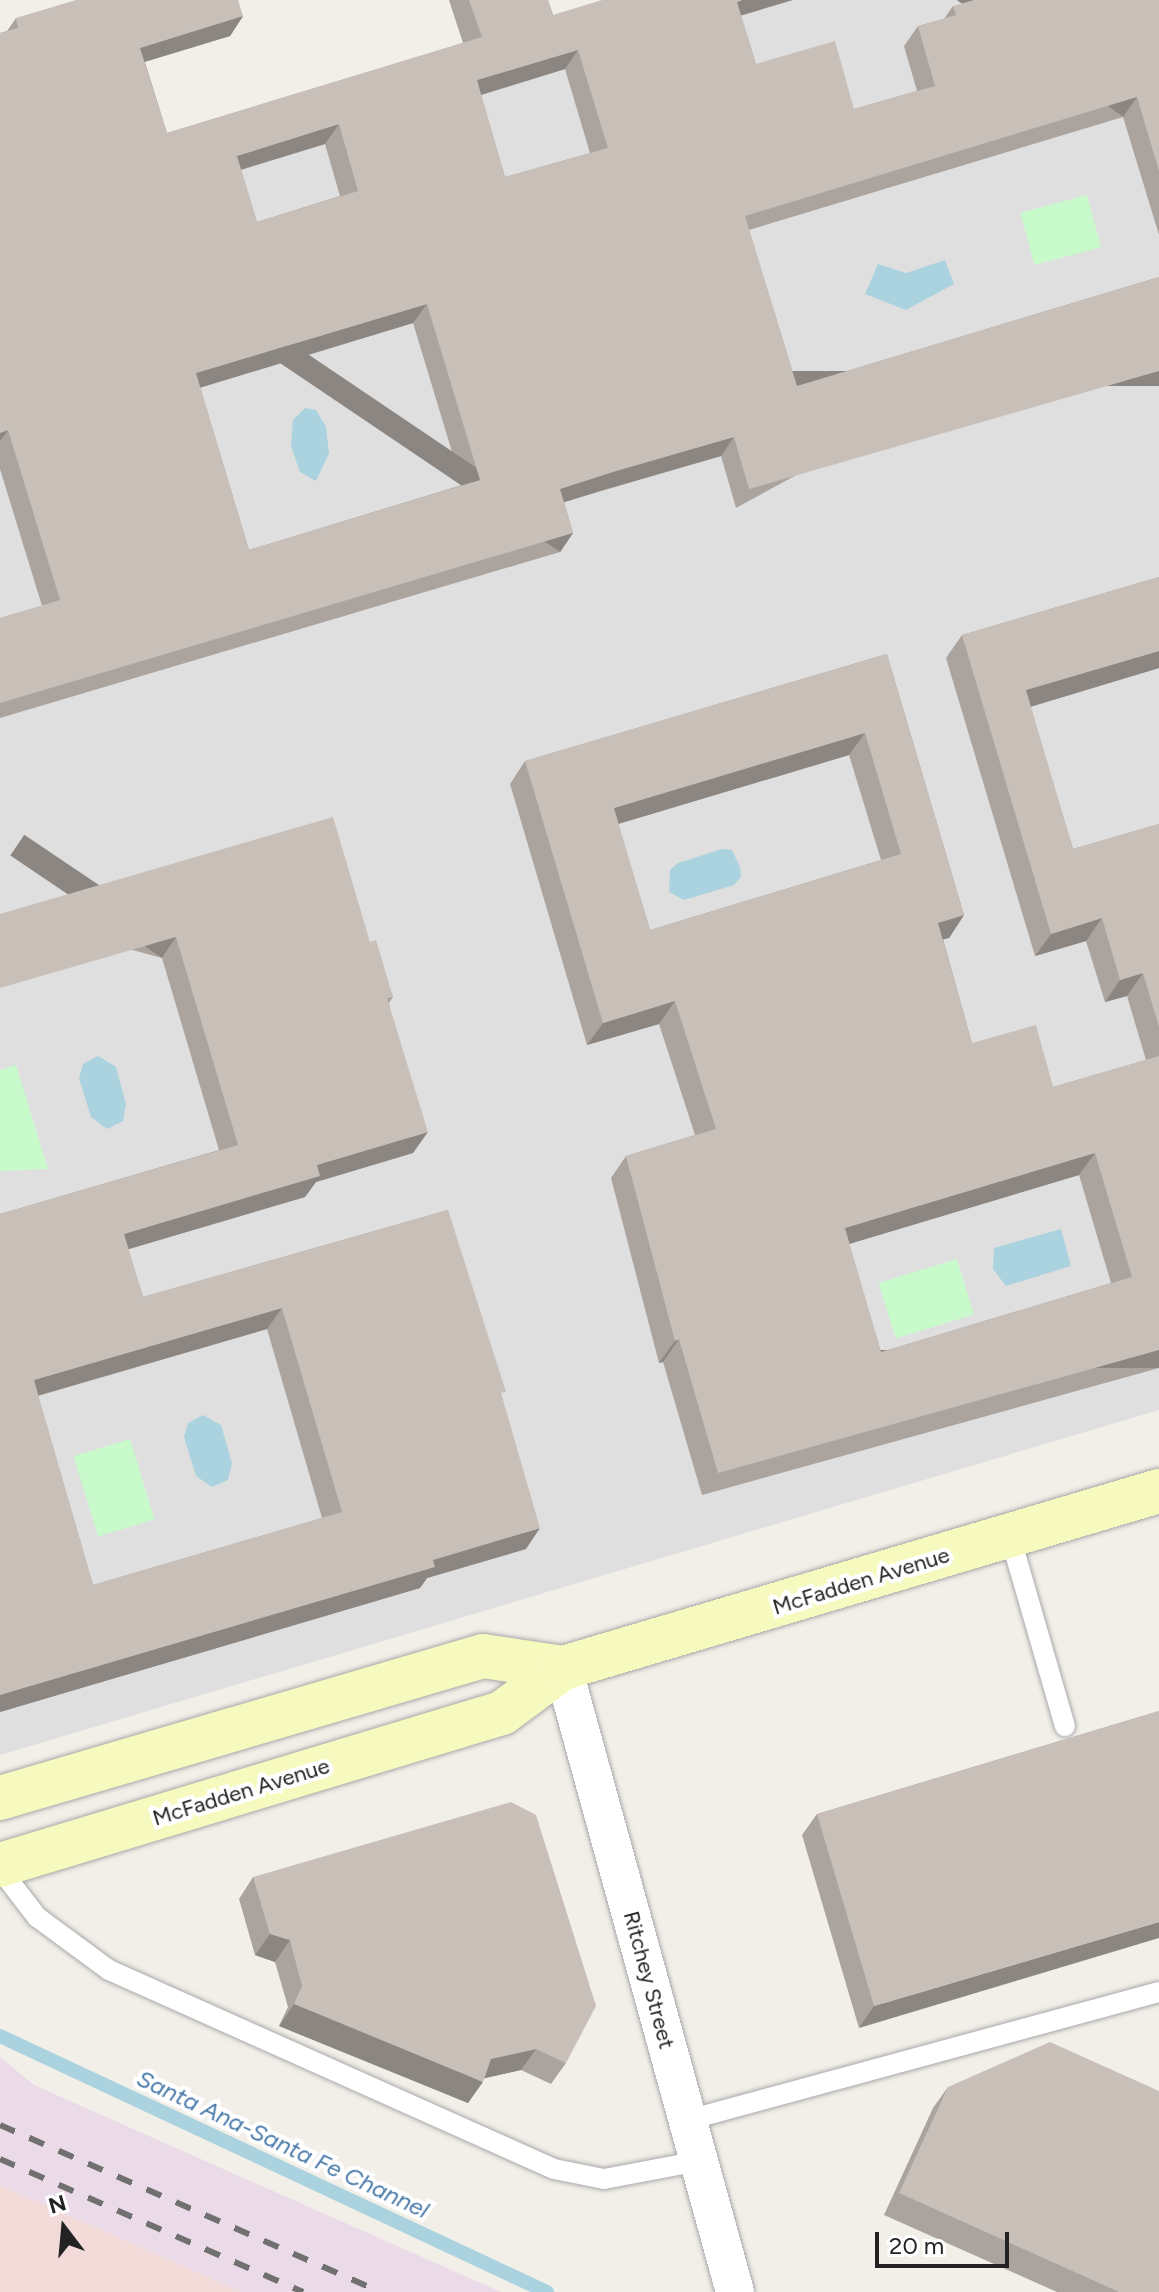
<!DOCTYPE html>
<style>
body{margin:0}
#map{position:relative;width:1159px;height:2292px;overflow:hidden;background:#f2efe9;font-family:Figtree,sans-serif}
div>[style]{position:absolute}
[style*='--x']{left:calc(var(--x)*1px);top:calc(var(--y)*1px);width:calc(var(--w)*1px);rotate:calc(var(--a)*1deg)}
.residential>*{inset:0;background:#e0dfdf}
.commercial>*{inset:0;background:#f2dad9}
.industrial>*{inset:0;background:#ebdbe8}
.park>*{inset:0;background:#c8facc;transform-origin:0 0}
.water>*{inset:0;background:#aad3df}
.stream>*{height:14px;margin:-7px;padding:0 7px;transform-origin:7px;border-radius:7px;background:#aad3df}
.roads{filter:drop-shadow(0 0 2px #a9a9a9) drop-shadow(0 0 2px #a9a9a9)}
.lane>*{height:20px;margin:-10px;padding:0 10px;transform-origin:10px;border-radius:10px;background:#fff}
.street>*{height:38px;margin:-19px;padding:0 19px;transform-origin:19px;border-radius:19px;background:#fff}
.secondary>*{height:44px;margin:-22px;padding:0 22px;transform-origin:22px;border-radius:22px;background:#f7fabf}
.rail>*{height:6px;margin-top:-3px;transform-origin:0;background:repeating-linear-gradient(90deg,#707070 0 16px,transparent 0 32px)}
.wall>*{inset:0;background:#aba49e}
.shaded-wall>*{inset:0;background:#8b8681;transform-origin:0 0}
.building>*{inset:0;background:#c7bfb8}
span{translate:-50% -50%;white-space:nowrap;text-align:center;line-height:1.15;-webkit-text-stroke:8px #fff;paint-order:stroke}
.street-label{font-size:22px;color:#222}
.water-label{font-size:24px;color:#4a7aab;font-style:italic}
.north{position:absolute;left:24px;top:2188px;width:80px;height:80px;-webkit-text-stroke:6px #fff;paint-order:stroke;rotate:344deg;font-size:22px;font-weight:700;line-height:32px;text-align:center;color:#222}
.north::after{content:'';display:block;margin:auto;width:28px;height:36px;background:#222;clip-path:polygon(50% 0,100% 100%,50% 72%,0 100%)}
.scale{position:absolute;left:875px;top:2232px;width:134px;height:36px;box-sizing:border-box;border:4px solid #222;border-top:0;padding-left:10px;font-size:24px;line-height:28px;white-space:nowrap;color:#222;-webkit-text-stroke:6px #fff;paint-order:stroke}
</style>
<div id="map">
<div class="residential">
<i style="clip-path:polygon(653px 0,1159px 0,1159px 1410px,0 1755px,0 199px)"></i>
</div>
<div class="commercial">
<i style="clip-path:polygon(0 2184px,0 2185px,242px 2292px,0 2292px)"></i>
</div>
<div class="industrial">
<i style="clip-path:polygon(0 2057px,34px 2085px,501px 2292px,242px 2292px,0 2185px)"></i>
</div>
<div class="park">
<i style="left:1087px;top:195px;width:54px;height:69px;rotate:75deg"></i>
<i style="clip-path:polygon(16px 1065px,48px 1169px,0 1171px,0 1070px)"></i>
<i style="left:957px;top:1259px;width:58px;height:82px;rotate:73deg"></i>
<i style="left:130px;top:1439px;width:84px;height:59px;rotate:73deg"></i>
</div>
<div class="water">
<i style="clip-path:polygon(945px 260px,954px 284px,906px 310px,865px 294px,878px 264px,906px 273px)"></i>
<i style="clip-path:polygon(305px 408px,316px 410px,326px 427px,329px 453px,316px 481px,300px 472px,291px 446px,293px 420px)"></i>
<i style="clip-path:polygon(722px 849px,732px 850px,740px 867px,741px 877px,734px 885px,684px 900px,669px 892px,670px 870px,678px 863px)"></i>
<i style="clip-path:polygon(98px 1056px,116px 1067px,126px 1104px,123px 1121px,107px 1129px,91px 1117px,79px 1078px,83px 1064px)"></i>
<i style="clip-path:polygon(1061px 1229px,1071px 1266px,1006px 1286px,993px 1269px,994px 1248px)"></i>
<i style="clip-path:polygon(203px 1415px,221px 1425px,232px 1463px,228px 1480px,212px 1487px,196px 1476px,184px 1437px,188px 1423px)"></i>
</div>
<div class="stream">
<i style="--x:0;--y:2036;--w:604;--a:25.08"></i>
</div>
<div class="roads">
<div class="lane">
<i style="--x:1010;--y:1536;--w:198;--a:73.9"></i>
<i style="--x:0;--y:1869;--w:61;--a:52.4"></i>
<i style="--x:37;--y:1917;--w:89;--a:36.4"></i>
<i style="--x:109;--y:1970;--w:487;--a:24.1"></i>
<i style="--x:554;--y:2169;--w:51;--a:11.3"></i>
<i style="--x:604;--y:2179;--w:97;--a:-10.7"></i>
<i style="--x:688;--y:2120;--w:488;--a:-15.2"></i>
</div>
<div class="street">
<i style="--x:563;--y:1668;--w:647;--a:74.59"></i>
</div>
<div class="secondary">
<i style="--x:0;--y:1798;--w:503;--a:-16.38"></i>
<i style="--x:483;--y:1656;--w:81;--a:8.5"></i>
<i style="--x:0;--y:1865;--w:525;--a:-16.85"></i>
<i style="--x:502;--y:1713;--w:76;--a:-36.4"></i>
<i style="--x:563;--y:1668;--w:622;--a:-16.54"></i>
</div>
</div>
<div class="rail">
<i style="--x:0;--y:2125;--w:415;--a:23.7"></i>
<i style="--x:0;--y:2159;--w:331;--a:23.7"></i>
</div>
<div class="wall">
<i style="clip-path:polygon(evenodd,449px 0,548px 0,553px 15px,741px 16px,756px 64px,854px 109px,917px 91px,904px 46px,918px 26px,944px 19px,953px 6px,1159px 0,1159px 235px,1123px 117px,749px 230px,797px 386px,1159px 277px,736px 508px,721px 456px,564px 502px,573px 533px,560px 552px,0 718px,0 618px,42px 606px,0 469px,0 33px,7px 31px,16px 18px,243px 16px,230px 36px,145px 62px,167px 133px,463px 43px,449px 0,565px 69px,590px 153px,505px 177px,481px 95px,565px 69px,449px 0,325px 144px,340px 196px,257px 222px,241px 170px,325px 144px,449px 0,413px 323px,462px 485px,249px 550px,200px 387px,413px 323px)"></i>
<i style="clip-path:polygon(evenodd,1159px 577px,1159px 668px,1030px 707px,1073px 849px,1159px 824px,1159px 1368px,702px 1495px,663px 1362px,659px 1363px,611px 1178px,626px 1156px,695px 1135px,659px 1024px,587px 1045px,510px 784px,525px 761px,887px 654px,964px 915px,949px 938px,943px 939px,972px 1043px,1053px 1087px,1146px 1060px,1127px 996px,1105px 1002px,1086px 941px,1035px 956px,946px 658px,962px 635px,1159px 577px,849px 755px,881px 860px,650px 930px,618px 824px,849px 755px,1159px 577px,1079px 1175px,1111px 1283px,881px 1352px,849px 1244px,1079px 1175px)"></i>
<i style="clip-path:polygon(evenodd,0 914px,370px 942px,393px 997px,389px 1003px,413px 1153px,316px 1182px,305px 1197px,128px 1249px,143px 1297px,448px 1210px,502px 1397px,526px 1549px,427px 1578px,420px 1588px,0 1712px,0 1214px,219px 1150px,162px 958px,0 914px,267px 1329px,322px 1518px,93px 1585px,38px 1396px,267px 1329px)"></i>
<i style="clip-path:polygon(1159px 1711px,859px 2028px,802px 1835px,817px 1814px)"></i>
<i style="clip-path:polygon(253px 1877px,566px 2063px,551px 2084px,521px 2070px,484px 2078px,468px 2103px,279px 2026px,288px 2007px,275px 1962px,255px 1955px,239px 1899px)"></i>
<i style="clip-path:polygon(948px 2087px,1159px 2292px,1057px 2292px,884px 2215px,933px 2108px)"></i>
</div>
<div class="shaded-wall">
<i style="clip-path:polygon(742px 0,793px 0,723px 21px,737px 2px)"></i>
<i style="clip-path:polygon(243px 16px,230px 36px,127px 67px,140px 48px)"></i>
<i style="clip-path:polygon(578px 50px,565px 69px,464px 100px,477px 80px)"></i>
<i style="left:1137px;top:97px;width:24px;height:410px;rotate:125deg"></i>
<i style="clip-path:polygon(339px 124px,325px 144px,223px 175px,237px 156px)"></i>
<i style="clip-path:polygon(427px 304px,413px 323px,183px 393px,196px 373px)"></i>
<i style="left:1159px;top:371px;width:15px;height:427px;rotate:90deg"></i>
<i style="clip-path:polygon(8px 430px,0 441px,0 433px)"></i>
<i style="clip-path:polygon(734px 437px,721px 456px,603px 490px,546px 508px,560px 489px,616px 471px)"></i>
<i style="left:573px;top:533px;width:23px;height:598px;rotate:124deg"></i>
<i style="clip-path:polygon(1159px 651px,1159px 668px,1010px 713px,1026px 690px)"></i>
<i style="clip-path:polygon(865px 733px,849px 755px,598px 830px,614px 808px)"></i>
<i style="clip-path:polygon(964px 915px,949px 938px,922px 945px,938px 923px)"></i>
<i style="clip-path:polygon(1102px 918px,1086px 941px,1035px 956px,1051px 934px)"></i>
<i style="left:176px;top:937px;width:25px;height:183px;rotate:124deg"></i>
<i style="clip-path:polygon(1143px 973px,1127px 996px,1105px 1002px,1120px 980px)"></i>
<i style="clip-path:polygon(675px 1001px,659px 1024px,587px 1045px,603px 1023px)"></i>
<i style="clip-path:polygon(428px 1132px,413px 1153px,316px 1182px,305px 1197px,109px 1255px,124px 1234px,317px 1165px)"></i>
<i style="clip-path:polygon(1095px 1153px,1079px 1175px,829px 1250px,845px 1228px)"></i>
<i style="clip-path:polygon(282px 1308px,267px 1329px,19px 1401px,34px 1380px)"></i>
<i style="clip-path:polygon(679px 1339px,663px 1362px,659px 1363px,675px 1341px)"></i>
<i style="left:1159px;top:1350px;width:18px;height:458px;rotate:90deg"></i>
<i style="clip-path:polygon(540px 1528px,526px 1549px,427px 1578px,420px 1588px,0 1712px,0 1695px,433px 1560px)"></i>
<i style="clip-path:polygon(1159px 1922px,1159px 1938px,859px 2028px,874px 2006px)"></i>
<i style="clip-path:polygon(270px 1934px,290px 1940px,275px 1962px,255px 1955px)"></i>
<i style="clip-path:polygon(294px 2004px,491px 2059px,536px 2049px,521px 2070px,477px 2080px,483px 2082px,468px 2103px,279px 2026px)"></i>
</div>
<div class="building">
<i style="clip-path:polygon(evenodd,76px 0,238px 0,243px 16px,140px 48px,167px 133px,482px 37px,469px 0,548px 0,553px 15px,602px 0,742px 0,737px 2px,756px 64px,835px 41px,854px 109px,935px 86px,918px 26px,956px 15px,953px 6px,974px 0,1159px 0,1159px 171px,1137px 97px,745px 216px,797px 386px,1159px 277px,1159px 371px,749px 489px,734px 437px,616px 471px,560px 489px,573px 533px,0 703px,0 618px,60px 600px,8px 430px,0 433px,0 33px,18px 28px,16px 18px,76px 0,578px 50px,608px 148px,505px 177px,477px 80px,578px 50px,76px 0,339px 124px,358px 191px,257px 222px,237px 156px,339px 124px,76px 0,427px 304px,480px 480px,249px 550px,196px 373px,427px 304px)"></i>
<i style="clip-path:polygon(1159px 577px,1159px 651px,1026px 690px,1073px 849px,1159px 824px,1159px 1027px,1143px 973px,1120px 980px,1102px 918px,1051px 934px,962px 635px)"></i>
<i style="clip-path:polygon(evenodd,887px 654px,964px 915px,938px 923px,972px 1043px,1036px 1025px,1053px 1087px,1159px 1056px,1159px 1350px,718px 1473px,679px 1339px,675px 1341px,626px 1156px,716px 1129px,675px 1001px,603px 1023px,525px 761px,887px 654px,865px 733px,901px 854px,650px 930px,614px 808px,865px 733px,887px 654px,1095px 1153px,1132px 1277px,881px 1352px,845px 1228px,1095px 1153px)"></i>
<i style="clip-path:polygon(evenodd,333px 817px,370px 942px,376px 940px,393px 997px,387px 998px,428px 1132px,317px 1165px,320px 1176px,124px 1234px,143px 1297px,448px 1210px,506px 1392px,501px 1393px,540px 1528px,433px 1560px,435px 1567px,0 1695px,0 1214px,238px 1145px,176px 937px,0 988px,0 914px,333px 817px,282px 1308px,342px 1512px,93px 1585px,34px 1380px,282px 1308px)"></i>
<i style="clip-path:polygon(1159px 1711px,1159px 1922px,874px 2006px,817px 1814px)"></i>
<i style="clip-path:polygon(511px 1802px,536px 1815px,596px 2006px,566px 2063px,536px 2049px,491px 2059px,483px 2082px,294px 2004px,302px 1986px,290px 1940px,270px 1934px,253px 1877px)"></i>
<i style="clip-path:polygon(1050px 2042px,1159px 2091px,1159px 2292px,1119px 2292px,899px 2193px,948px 2087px)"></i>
</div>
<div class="street-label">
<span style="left:861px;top:1581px;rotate:-17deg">McFadden Avenue</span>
<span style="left:241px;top:1792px;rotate:-17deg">McFadden Avenue</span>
<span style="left:649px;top:1980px;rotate:75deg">Ritchey Street</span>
</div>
<div class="water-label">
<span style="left:283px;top:2144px;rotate:25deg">Santa Ana-Santa Fe Channel</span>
</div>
<div class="north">N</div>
<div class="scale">20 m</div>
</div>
